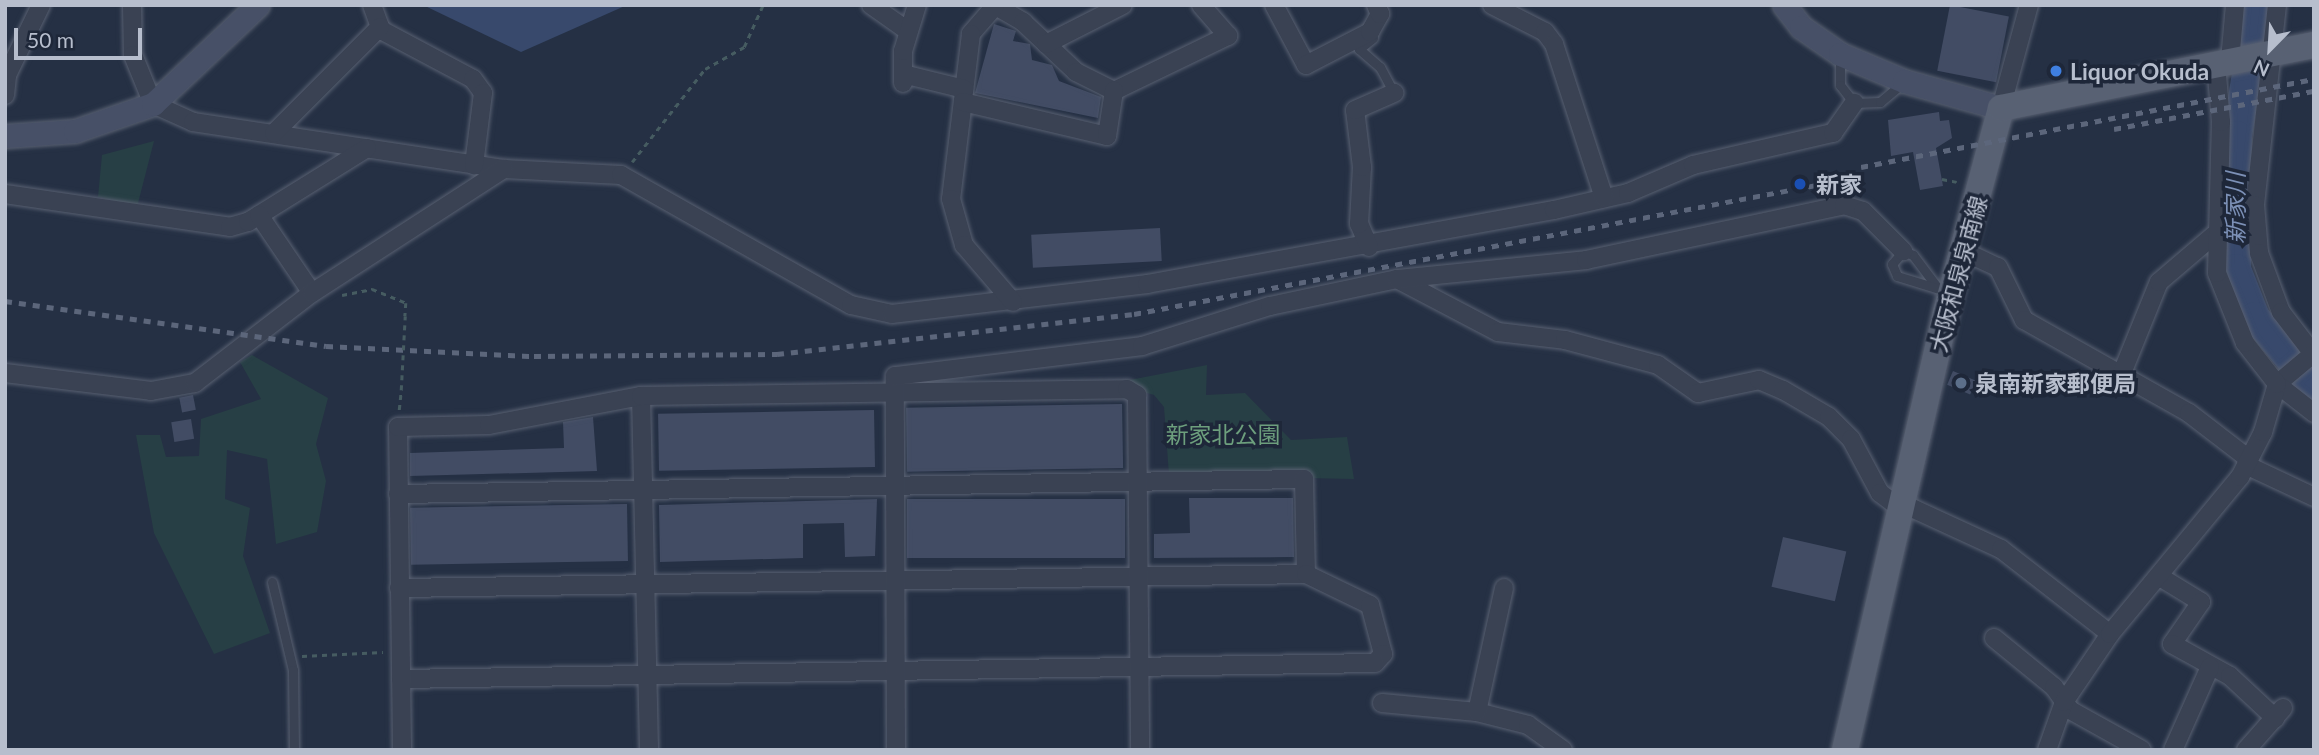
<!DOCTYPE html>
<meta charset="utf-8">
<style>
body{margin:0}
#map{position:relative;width:2319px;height:755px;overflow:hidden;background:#253044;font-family:Lato,"Noto Sans JP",sans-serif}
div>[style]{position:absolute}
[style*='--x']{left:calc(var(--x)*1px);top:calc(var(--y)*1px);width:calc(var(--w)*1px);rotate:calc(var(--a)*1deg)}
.green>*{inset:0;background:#273f45}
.water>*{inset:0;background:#38496c}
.river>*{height:30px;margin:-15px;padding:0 15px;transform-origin:15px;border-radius:15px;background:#38496c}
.building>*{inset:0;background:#424c64;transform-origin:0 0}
.path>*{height:2.5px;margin-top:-1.25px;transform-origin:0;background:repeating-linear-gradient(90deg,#465c61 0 5px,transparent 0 10px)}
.roads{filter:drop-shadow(0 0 2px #586071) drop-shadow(0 0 2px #586071)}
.lane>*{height:9px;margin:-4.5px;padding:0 4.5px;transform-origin:4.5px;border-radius:4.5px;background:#3a4253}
.street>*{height:18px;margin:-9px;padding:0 9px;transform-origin:9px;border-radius:9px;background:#3a4253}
.secondary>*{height:23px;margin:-11.5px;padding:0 11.5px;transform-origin:11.5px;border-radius:11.5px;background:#475067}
.primary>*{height:26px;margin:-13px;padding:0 13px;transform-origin:13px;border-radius:13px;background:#586173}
.rail>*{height:5px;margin-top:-2.5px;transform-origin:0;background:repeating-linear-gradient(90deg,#5c667b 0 7px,transparent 0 14px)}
.path-bridge>*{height:2.5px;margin-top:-1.25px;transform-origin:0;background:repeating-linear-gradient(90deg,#465c61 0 5px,transparent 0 10px)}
.dots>*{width:19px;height:19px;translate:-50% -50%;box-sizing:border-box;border:4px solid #1e2739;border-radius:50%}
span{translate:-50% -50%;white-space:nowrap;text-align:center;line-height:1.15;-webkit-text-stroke:7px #1e2739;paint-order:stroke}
.poi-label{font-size:23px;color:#b7becd;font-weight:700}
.left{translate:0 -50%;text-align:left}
.street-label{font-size:23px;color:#b7becd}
.park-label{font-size:23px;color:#6d9f7d}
.water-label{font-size:24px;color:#7c90b6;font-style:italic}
.frame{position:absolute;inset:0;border:7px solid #b7becd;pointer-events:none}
.north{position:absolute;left:2235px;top:14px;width:70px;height:70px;-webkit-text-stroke:5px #1e2739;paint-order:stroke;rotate:204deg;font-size:19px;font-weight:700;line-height:28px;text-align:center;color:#b7becd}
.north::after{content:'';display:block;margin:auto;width:24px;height:32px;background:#b7becd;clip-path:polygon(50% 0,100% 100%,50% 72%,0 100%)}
.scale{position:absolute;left:14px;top:28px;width:128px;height:32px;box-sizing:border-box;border:4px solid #b7becd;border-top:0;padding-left:9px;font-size:21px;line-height:24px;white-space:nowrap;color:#b7becd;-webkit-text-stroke:5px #1e2739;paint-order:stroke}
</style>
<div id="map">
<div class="green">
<i style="clip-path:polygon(154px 141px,137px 207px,98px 197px,102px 155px)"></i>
<i style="clip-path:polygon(252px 355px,328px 398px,316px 444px,326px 481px,317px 532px,276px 544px,267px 459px,227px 450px,225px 499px,250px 508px,243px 556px,270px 633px,214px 654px,154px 533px,136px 435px,160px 435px,166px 457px,199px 456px,201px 419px,261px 399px,240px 362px)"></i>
<i style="clip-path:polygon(1207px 365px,1206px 395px,1245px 393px,1291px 440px,1347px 437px,1354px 479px,1169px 475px,1164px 407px,1154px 395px,1114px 383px)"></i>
</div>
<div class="water">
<i style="clip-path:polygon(423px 5px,627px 5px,521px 52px)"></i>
</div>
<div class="river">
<i style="--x:2258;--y:5;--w:133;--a:99.1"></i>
<i style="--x:2237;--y:136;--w:133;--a:90.4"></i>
<i style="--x:2236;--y:269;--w:52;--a:68.4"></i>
<i style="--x:2255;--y:317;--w:92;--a:50.3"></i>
</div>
<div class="building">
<i style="left:1950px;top:5px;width:60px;height:67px;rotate:11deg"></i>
<i style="clip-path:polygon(994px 24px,1016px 31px,1013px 41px,1030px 44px,1032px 60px,1052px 65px,1059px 81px,1101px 97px,1098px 118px,975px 93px)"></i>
<i style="clip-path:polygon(1939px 112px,1940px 121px,1949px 120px,1952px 138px,1936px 148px,1943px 186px,1920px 190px,1913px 152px,1891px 156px,1888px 120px)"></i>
<i style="left:1160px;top:228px;width:33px;height:129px;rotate:87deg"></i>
<i style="left:1953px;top:371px;width:25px;height:15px;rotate:23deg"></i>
<i style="left:193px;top:395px;width:15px;height:14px;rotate:79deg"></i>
<i style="left:1122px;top:404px;width:64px;height:216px;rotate:89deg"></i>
<i style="left:874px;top:410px;width:57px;height:216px;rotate:89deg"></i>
<i style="clip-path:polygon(593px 417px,597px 471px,410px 476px,410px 453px,564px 448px,563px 422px)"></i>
<i style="left:191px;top:419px;width:20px;height:20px;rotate:81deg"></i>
<i style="clip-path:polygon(1189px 498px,1293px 498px,1294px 557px,1154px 558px,1154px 534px,1190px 533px)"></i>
<i style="clip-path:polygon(877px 499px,875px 556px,845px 557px,844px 523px,803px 524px,803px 558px,660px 562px,659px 505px)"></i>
<i style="left:907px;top:499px;width:218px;height:59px"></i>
<i style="left:627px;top:504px;width:57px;height:217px;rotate:89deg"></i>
<i style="left:1783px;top:537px;width:65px;height:51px;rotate:13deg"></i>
</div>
<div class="path">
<i style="--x:632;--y:162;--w:118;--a:-51.9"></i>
<i style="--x:705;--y:69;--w:45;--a:-29.4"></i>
<i style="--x:744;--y:47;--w:46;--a:-65.7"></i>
<i style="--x:1942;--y:179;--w:15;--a:11"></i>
<i style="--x:342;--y:295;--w:31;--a:-11"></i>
<i style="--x:372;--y:289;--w:37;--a:22"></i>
<i style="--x:406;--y:303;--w:13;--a:94"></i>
<i style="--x:399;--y:410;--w:20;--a:-84"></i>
<i style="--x:302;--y:656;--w:81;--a:-2.8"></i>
</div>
<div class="roads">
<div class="lane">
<i style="--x:1373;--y:38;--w:18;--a:142"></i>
<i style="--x:1359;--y:49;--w:28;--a:41"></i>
<i style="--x:1380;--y:67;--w:30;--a:62"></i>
<i style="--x:1840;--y:54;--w:31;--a:90"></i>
<i style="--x:1840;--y:85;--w:23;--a:52"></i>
<i style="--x:1854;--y:103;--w:26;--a:-2"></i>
<i style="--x:1880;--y:102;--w:30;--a:-40"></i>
<i style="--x:1937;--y:287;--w:40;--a:-127"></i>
<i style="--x:1913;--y:255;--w:11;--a:-158"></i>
<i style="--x:1903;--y:251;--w:17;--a:130"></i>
<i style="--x:1892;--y:264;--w:13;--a:67"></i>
<i style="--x:1897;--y:276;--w:54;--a:17.1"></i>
<i style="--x:272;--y:582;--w:90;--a:76.6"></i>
<i style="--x:293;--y:670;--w:80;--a:89.3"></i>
</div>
<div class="street">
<i style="--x:132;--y:5;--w:50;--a:88.9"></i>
<i style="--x:133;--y:55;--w:53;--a:67.8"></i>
<i style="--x:153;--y:104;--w:44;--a:24.2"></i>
<i style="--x:193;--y:122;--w:315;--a:8.6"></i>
<i style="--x:504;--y:169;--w:117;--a:2.9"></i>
<i style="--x:621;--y:175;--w:264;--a:29.5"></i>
<i style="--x:851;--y:305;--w:42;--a:12.4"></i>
<i style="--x:892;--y:314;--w:257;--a:-6.7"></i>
<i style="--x:1147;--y:284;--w:414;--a:-10.3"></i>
<i style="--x:1554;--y:210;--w:76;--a:-12.9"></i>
<i style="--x:1628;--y:193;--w:71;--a:-23.3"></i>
<i style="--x:1693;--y:165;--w:144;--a:-12.9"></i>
<i style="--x:1833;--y:133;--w:37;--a:-55"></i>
<i style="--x:372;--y:5;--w:27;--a:70"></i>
<i style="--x:381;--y:30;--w:104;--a:28"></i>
<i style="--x:473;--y:79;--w:17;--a:54"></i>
<i style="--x:483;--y:93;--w:73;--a:97.1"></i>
<i style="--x:871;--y:5;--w:45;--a:35.1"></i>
<i style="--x:994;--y:5;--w:34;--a:30"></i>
<i style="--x:1023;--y:22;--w:73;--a:43.3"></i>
<i style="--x:1076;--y:72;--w:42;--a:26.6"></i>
<i style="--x:1114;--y:91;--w:127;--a:-25.8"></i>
<i style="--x:1228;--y:36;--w:41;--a:-131.1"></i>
<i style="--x:1274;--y:5;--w:68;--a:61.9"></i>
<i style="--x:1306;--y:65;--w:72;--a:-27.3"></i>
<i style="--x:1370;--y:32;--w:21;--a:-61"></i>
<i style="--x:1380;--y:14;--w:10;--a:-114"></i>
<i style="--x:1492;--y:5;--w:59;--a:27"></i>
<i style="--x:1545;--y:32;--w:15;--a:53"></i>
<i style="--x:1554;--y:44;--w:162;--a:72"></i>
<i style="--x:2277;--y:5;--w:201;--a:96.3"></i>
<i style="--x:2255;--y:205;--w:48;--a:85.2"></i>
<i style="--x:2259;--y:253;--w:63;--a:69.6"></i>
<i style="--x:2281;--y:312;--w:54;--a:52.5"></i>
<i style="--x:995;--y:6;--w:37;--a:131"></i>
<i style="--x:971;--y:34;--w:166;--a:96.9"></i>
<i style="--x:951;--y:199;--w:48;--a:74.2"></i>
<i style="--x:964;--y:245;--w:75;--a:49.3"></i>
<i style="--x:1046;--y:44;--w:86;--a:-26.9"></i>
<i style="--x:2230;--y:61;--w:56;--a:-84.9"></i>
<i style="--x:903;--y:74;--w:63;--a:13.8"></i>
<i style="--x:903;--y:83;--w:32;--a:-90"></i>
<i style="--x:903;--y:51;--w:48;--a:-73.1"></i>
<i style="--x:5;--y:95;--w:20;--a:-84"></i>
<i style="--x:7;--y:75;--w:78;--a:-64.1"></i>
<i style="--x:963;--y:102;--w:148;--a:13.3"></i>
<i style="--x:1107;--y:136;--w:46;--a:-81.2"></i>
<i style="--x:2001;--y:108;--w:107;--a:-74.8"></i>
<i style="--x:274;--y:133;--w:150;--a:-45"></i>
<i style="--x:5;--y:194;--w:227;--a:8.3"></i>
<i style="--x:230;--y:227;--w:19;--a:-16"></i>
<i style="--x:248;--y:222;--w:140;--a:-31.9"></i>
<i style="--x:259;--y:215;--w:94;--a:55.8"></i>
<i style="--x:1369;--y:247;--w:25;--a:-113"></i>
<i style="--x:1359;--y:224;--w:57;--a:-87"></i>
<i style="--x:1362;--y:167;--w:57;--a:-97"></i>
<i style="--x:1355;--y:110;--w:43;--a:-23.6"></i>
<i style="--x:1963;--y:251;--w:38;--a:25"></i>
<i style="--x:1998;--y:267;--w:59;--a:63.9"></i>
<i style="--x:2024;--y:320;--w:189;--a:29.4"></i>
<i style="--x:2189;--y:413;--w:76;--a:37.5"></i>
<i style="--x:1397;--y:279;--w:114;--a:27.7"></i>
<i style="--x:1498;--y:332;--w:67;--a:6.8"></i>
<i style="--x:1565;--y:340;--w:96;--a:15"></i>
<i style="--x:1658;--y:365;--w:49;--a:35"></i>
<i style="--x:1698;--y:393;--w:62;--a:-12"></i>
<i style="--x:1759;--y:380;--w:26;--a:23"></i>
<i style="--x:1783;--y:390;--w:53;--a:30.4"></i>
<i style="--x:1829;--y:417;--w:31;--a:45"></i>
<i style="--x:1851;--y:439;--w:61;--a:61.8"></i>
<i style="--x:1880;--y:493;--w:25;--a:37"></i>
<i style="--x:2314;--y:353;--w:48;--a:140"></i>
<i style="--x:2277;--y:384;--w:47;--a:38.1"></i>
<i style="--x:5;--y:373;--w:147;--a:7"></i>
<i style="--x:151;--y:391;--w:45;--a:-10.3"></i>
<i style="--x:195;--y:383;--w:148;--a:-37.6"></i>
<i style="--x:312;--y:293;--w:229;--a:-32.9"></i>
<i style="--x:2122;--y:373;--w:98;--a:-67.9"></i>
<i style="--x:2159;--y:282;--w:72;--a:-40.5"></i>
<i style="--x:641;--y:396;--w:354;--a:88.7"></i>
<i style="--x:2246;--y:465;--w:75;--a:25.2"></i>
<i style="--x:398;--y:494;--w:906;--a:-0.95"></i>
<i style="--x:1304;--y:479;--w:95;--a:88.8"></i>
<i style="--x:1901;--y:503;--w:110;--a:24.7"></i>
<i style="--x:2001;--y:549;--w:138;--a:37.9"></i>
<i style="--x:2160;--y:577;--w:48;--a:31.4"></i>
<i style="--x:2201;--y:602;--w:51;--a:124.6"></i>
<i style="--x:2172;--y:644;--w:66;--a:28.9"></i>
<i style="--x:2230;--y:676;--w:62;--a:43"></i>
<i style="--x:399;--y:588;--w:907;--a:-0.88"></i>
<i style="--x:1306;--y:574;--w:71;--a:25.8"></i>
<i style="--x:1370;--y:605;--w:51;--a:75.1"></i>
<i style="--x:1383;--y:654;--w:12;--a:132"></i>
<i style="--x:1375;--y:663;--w:974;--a:179.06"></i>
<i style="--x:1994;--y:638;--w:77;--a:39.2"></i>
<i style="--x:2054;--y:687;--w:28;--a:55"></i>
<i style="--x:2070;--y:710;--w:82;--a:29.1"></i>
<i style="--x:1382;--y:703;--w:95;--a:5.4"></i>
<i style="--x:1477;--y:712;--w:53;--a:14.3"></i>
<i style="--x:1528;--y:725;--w:43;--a:35.5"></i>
<i style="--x:1477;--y:712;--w:127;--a:-77.7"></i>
<i style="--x:402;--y:750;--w:323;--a:-90.7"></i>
<i style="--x:398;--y:427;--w:91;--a:-1.3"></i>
<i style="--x:489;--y:425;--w:155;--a:-10.8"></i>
<i style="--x:641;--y:396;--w:486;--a:-0.8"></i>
<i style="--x:1127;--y:389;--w:12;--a:31"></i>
<i style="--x:1137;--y:395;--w:355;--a:89.5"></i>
<i style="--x:896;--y:750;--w:374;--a:-90.2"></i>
<i style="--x:895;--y:376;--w:249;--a:-6.9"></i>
<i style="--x:1142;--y:346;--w:134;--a:-17.4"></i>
<i style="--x:1270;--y:306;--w:130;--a:-12"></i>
<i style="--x:1397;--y:279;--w:190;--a:-5.7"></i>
<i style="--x:1586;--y:260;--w:264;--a:-12"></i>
<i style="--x:1844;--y:205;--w:20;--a:18"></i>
<i style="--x:1863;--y:211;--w:57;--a:45"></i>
<i style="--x:2047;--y:750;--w:51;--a:-70.5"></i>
<i style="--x:2064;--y:702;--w:82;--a:-55.9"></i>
<i style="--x:2110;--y:634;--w:204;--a:-50.4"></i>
<i style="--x:2240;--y:477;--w:51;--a:-62.9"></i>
<i style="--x:2263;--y:432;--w:50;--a:-73.7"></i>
<i style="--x:2277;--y:384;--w:52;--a:-128"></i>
<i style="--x:2245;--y:343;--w:75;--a:-111.8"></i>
<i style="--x:2217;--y:273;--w:151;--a:-88.5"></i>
<i style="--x:2221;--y:122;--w:58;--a:-94.9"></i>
<i style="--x:2173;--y:750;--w:91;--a:-66"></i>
<i style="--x:2246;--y:750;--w:56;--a:-48.6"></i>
</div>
<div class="secondary">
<i style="--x:1784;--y:5;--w:28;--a:52"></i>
<i style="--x:1801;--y:27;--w:47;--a:34.7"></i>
<i style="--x:1840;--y:54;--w:69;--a:22.9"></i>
<i style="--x:1904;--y:81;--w:101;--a:15.6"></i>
<i style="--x:5;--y:136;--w:70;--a:-4.1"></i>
<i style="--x:75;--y:131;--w:83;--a:-19.1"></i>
<i style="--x:153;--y:104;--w:144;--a:-43.3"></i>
</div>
<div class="primary">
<i style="--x:1845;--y:750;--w:449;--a:-77"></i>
<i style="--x:1946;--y:312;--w:211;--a:-74.9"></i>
<i style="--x:2001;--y:108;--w:319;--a:-11.4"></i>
</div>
</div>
<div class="rail">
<i style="--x:2114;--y:129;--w:204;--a:-10.8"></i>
<i style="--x:1861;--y:167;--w:461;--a:-11"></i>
<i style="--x:5;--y:301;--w:324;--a:8"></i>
<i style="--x:326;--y:346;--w:208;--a:2.8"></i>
<i style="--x:534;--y:356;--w:243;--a:-0.5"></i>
<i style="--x:777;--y:354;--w:359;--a:-6.4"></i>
<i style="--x:1134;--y:314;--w:733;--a:-10.7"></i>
</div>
<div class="path-bridge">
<i style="--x:401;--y:390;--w:74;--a:-86.9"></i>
</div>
<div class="dots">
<i style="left:2056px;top:71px;background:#3f7fe0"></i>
<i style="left:1800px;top:184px;background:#1a4fb4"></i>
<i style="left:1961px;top:383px;background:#5c6f8a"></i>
</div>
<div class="poi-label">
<span class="left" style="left:2070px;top:71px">Liquor Okuda</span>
<span class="left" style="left:1816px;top:184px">新家</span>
<span class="left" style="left:1975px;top:383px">泉南新家郵便局</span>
</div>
<div class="street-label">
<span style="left:1958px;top:274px;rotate:-75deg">大阪和泉泉南線</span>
</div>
<div class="park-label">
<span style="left:1223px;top:434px">新家北公園</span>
</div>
<div class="water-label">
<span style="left:2235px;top:208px;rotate:-90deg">新家川</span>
</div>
<div class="frame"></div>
<div class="north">N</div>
<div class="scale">50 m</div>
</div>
